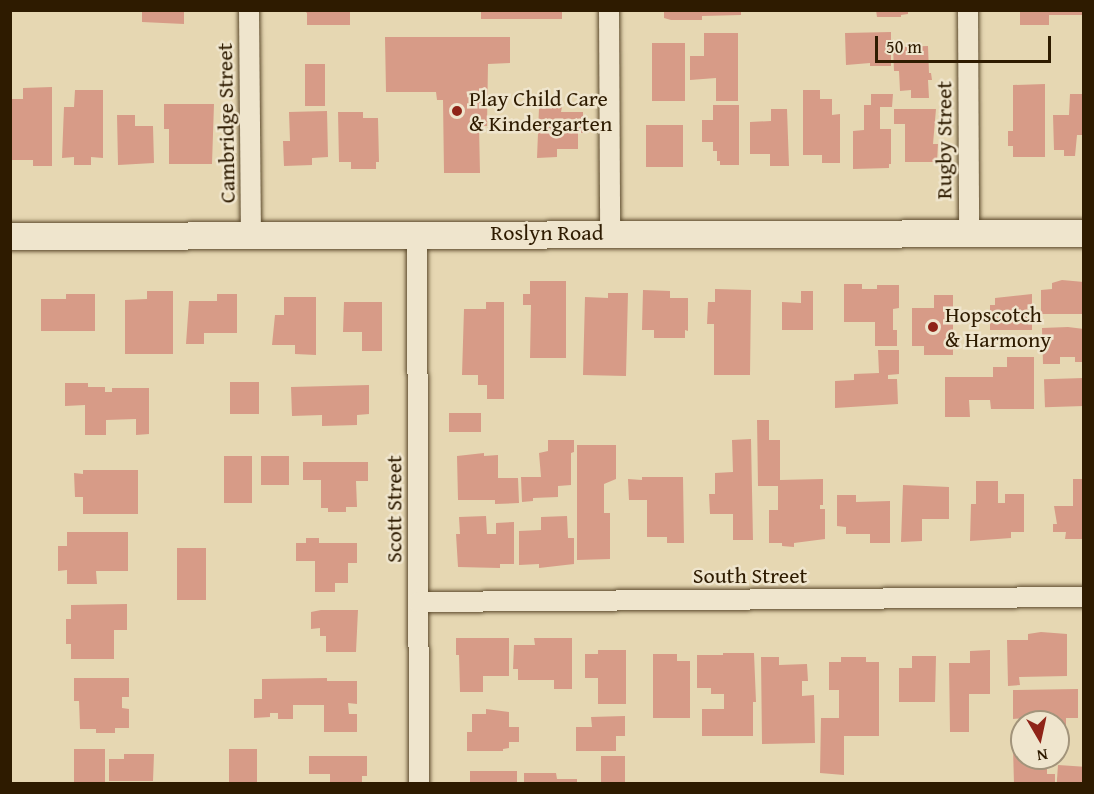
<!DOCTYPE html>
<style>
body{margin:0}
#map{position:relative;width:1094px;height:794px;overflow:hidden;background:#e6d7b2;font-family:"Gentium Book Plus",serif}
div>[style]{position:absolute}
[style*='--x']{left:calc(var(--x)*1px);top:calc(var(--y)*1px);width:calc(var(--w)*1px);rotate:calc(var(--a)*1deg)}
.building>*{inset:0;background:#d79b87;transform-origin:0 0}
.roads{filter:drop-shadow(0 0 2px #5c4a2c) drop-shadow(0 0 2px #5c4a2c)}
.street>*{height:20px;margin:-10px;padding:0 10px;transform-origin:10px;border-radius:10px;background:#efe5cd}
.secondary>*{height:27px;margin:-13.5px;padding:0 13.5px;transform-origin:13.5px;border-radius:13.5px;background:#efe5cd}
.dots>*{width:16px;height:16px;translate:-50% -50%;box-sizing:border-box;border:3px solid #efe5cd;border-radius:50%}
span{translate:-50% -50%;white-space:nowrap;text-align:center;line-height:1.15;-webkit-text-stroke:5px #efe5cd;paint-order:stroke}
.poi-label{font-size:22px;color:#2e1b00}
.left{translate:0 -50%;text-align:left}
.street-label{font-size:22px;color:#2e1b00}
.frame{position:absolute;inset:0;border:12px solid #2e1b00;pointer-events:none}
.north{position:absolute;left:1010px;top:710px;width:60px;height:60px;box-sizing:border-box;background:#efe5cd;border:2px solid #a2947b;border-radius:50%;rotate:171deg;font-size:16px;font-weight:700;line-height:24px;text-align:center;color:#2e1b00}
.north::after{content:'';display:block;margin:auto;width:21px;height:27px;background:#8f2418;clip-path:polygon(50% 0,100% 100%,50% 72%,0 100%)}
.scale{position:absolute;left:875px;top:36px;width:176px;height:27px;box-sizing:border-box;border:3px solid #2e1b00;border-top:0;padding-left:8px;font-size:18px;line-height:21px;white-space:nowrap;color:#2e1b00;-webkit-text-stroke:4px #efe5cd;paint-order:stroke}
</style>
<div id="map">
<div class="building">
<i style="clip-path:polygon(142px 10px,184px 10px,184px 24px,142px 22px)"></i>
<i style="clip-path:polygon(304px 10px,350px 10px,350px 25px,307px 25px,307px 13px)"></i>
<i style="left:481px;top:10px;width:81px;height:9px"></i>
<i style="clip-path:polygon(664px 10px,741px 10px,741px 15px,702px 16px,702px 20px,671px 20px,664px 18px)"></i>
<i style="clip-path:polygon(876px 10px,908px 10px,908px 14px,901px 15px,901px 17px,877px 17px)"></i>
<i style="clip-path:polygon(1020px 10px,1084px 10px,1084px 15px,1049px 15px,1049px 25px,1020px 25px)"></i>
<i style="clip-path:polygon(891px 32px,891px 66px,870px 66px,870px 63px,846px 65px,845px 33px)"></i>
<i style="clip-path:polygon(704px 33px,738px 33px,738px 101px,716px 101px,716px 78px,690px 80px,690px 56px,704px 56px)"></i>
<i style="clip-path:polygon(385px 37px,510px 37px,510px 63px,488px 64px,487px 126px,479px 126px,480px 173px,444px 173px,443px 100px,437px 100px,436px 92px,386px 92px)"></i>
<i style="left:652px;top:43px;width:33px;height:58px"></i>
<i style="clip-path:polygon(928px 46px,929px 73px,931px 73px,932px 80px,928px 80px,929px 98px,911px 98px,911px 90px,900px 91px,899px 71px,894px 71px,893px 47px)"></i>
<i style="left:305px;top:64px;width:20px;height:42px"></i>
<i style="clip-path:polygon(1045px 84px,1045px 157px,1013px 157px,1013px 146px,1008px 146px,1008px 131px,1013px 131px,1013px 85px)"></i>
<i style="clip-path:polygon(52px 87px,52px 166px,33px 166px,33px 160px,10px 160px,12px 99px,23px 99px,23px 88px)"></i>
<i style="clip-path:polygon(75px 90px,103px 90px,103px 158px,91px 157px,91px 165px,74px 165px,74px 157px,62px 158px,64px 107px,74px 107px)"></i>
<i style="clip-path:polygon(803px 90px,820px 90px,820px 99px,832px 99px,832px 115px,840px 114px,840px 163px,822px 163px,822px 155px,803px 155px)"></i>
<i style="clip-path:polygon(871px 94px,893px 94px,892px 107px,880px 107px,880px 129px,891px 129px,891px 164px,889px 164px,889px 168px,853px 169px,853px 131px,864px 130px,864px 105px,871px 105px)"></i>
<i style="clip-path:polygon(1070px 94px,1084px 94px,1084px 135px,1077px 135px,1075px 156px,1064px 156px,1064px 150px,1054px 150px,1053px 115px,1069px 115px)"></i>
<i style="clip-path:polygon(164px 104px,214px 104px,212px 164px,169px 164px,169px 129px,164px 129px)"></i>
<i style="clip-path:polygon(713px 105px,739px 105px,739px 165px,720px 165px,720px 161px,717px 161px,717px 151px,713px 151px,713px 142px,702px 142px,702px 120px,713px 120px)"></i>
<i style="clip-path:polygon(562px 107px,561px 112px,583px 112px,583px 133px,578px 133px,578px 149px,557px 149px,557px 157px,537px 158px,539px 108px)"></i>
<i style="clip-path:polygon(771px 109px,787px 109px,789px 166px,770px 166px,770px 154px,750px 154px,750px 122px,771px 121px)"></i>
<i style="clip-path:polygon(894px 109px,936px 109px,933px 144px,938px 144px,937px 162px,905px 162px,905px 124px,894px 124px)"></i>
<i style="clip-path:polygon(327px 111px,328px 157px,312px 158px,312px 165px,284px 166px,283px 141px,290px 141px,289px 112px)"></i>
<i style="clip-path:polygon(338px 112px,363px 112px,363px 118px,378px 118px,379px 162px,376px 162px,376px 169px,351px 169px,351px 162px,339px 162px)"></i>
<i style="clip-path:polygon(117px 115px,135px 115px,135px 126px,153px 126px,154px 163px,118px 165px)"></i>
<i style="left:683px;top:125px;width:42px;height:37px;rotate:90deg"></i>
<i style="clip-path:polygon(1062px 280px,1084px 282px,1084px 314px,1041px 314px,1041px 290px,1052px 289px,1052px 283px)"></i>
<i style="clip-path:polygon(530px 281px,566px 281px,566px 358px,530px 358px,531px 305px,523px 305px,523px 294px,530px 294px)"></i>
<i style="clip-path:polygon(844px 284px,862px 284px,862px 289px,877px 289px,877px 285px,899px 285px,899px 308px,893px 309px,893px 330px,897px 330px,897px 346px,875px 346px,875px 322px,844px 322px)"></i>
<i style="clip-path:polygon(715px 289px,751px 290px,750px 375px,714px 375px,714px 324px,707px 324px,708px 302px,715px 302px)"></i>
<i style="clip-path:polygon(643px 290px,670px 291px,670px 298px,688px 298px,688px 331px,685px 330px,685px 338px,654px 338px,654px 330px,642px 330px)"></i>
<i style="clip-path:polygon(147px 291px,173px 291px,173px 354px,125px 354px,125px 300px,147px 299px)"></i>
<i style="clip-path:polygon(801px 291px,813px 291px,813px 330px,782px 330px,782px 302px,801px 303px)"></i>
<i style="clip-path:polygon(608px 293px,628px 293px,626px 376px,583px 375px,585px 297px,608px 298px)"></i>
<i style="clip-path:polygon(66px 294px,95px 294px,95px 331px,41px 331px,41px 299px,66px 299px)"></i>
<i style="clip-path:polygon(217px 294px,237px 294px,237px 333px,204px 333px,204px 344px,186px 344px,189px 301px,217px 301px)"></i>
<i style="clip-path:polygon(1032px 294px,1032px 330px,990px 330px,990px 305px,995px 305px,995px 298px)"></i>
<i style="clip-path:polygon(934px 295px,953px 295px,953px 355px,924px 355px,924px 346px,912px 346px,912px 308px,934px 308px)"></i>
<i style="clip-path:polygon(284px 297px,316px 297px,316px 355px,295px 354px,295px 345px,272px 345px,275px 315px,284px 315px)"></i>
<i style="clip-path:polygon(344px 302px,382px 302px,382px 351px,362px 351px,362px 332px,343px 332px)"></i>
<i style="clip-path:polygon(486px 302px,504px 302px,504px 399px,487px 399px,487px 385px,478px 385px,478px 375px,462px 375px,464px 309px,486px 309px)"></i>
<i style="clip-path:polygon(1068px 327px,1084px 329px,1084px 362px,1075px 362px,1075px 357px,1060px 357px,1060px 364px,1043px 364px,1042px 328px)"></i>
<i style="clip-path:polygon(878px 350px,899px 350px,899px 374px,888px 375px,888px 379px,897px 379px,898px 404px,835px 408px,835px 381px,854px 380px,854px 374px,879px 373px)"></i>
<i style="clip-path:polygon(1007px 357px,1034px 357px,1034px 409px,991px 409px,990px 400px,969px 400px,970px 417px,945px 417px,945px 377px,993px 377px,993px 367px,1007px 367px)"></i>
<i style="left:1083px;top:378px;width:28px;height:39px;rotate:88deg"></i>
<i style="left:230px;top:382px;width:29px;height:32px"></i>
<i style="clip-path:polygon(65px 383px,88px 383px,88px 387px,105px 387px,105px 392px,112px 392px,112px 388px,149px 388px,149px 434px,136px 435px,136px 419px,106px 420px,106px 435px,85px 435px,85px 405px,65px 406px)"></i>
<i style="clip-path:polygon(369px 385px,369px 414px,357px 415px,357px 425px,322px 426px,322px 415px,292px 416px,291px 387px)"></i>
<i style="left:449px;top:413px;width:32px;height:19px"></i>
<i style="clip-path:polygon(757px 420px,769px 420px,769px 440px,780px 440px,780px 480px,823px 479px,823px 505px,820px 505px,820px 509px,825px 509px,825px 539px,794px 543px,794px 547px,782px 546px,782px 543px,769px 543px,769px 510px,778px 510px,778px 486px,758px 486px)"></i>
<i style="clip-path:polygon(751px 439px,753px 540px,733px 540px,733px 514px,710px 514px,709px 494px,715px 494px,715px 473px,733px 472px,732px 440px)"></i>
<i style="clip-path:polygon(548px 440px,574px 440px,574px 452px,571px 453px,571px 485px,558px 486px,558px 497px,533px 498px,533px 501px,522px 502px,521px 477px,541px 477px,539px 453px,548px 451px)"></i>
<i style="clip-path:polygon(577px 445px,616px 445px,616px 479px,604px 484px,604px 513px,610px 513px,610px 559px,577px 560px)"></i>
<i style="clip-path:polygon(484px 453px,484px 456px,498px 455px,498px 478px,518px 478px,519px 503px,495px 504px,495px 500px,458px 500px,457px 456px)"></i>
<i style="left:252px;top:456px;width:47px;height:28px;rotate:90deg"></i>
<i style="left:261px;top:456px;width:28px;height:29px"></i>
<i style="clip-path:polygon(303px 462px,368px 462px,368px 481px,356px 481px,357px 507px,346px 507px,346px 512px,328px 512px,328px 508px,321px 508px,321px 480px,303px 480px)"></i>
<i style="clip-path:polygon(83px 470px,138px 470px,138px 514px,83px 514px,83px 497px,75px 497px,74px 473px,83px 474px)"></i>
<i style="clip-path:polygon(642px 477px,683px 477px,684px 543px,667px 543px,667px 537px,647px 537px,647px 500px,629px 500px,628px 479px,642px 480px)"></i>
<i style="clip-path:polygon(1073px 479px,1084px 479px,1084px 539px,1065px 539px,1066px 532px,1053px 532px,1053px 524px,1057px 524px,1054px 506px,1073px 506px)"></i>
<i style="clip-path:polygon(976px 481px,998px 481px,998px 503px,1005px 503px,1005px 494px,1024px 494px,1024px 532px,1011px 532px,1011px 538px,970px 541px,971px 504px,976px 504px)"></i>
<i style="clip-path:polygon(903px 485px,949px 487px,949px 519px,922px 519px,922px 541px,901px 542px)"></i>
<i style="clip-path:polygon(837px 495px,856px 495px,856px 502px,890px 501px,890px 543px,870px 543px,870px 534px,846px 534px,846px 527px,837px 526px)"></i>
<i style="clip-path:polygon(486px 516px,487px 534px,496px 534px,496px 523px,514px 522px,514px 564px,500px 564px,500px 568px,458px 567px,456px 534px,460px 534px,459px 517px)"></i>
<i style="clip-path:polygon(567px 516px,568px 538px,574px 538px,574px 564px,539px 568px,539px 564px,519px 565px,519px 531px,541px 530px,541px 517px)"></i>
<i style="clip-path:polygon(67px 532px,128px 532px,128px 571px,96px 571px,97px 584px,67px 584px,67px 570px,58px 571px,58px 546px,67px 546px)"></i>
<i style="clip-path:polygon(306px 538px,319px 538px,319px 543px,357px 543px,357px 563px,348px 563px,348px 583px,335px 583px,335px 592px,315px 592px,315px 561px,296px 561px,296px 543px,306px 543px)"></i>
<i style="left:206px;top:548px;width:52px;height:29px;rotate:90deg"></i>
<i style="clip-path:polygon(127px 604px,127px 630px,114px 630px,114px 659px,71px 659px,71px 644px,66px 644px,66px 619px,71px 619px,71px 605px)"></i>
<i style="clip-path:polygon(321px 610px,358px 610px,356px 652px,326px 652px,326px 636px,320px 636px,320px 628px,311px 629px,311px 612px)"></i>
<i style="clip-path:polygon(1041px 632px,1067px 634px,1067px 676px,1019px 677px,1020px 685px,1008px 686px,1007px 640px,1028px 640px,1028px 634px)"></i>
<i style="clip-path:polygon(456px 638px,509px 638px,509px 676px,483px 676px,483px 692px,460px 692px,459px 655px,456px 655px)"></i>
<i style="clip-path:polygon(534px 638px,572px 638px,572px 689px,554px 689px,554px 680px,518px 680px,518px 669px,513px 669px,514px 645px,535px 645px)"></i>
<i style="clip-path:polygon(598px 650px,626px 650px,626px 704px,598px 704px,598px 678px,585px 678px,585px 654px,598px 654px)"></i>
<i style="clip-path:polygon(990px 650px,990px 694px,969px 694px,969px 732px,950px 732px,949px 663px,970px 663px,970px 651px)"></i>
<i style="clip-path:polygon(723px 653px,754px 653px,756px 702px,753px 702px,753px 736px,702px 736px,702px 709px,724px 709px,724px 694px,711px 694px,711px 688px,697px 688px,697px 655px,723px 655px)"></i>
<i style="clip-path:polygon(653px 654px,677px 654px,677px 661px,690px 661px,690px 718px,653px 718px)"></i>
<i style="clip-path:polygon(912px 656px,936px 656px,935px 702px,899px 702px,899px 668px,912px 668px)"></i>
<i style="clip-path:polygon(761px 657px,779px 657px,779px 665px,807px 664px,808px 681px,802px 681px,802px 696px,814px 695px,815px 743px,762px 744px)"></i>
<i style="clip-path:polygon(841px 657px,866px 657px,866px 662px,879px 662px,879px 736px,844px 736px,844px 775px,820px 773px,821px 718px,839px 718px,839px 690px,829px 690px,829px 662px,841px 662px)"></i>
<i style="clip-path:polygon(74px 678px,129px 678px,129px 697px,122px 697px,122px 708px,129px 709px,129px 728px,115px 728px,115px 733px,96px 733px,96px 729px,80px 729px,79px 701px,74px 701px)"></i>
<i style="clip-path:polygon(327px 678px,327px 681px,357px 681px,357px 704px,348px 703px,349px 714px,357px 714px,357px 732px,324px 732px,324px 705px,293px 705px,293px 719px,278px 719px,278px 713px,270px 713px,270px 717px,254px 718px,254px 699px,262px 699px,262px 679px)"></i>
<i style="clip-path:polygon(1078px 689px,1078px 718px,1066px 718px,1066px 726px,1058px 726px,1058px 722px,1026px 722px,1026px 718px,1013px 719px,1013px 690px)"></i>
<i style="clip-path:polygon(486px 709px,509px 712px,509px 727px,519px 727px,519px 742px,509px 742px,509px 748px,503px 749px,503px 751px,467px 751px,467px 732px,472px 732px,472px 714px,486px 714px)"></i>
<i style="clip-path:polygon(625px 716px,625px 736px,616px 736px,616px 751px,576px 751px,576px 727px,592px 727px,591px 717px)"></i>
<i style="clip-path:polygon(1013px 748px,1022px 748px,1022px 758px,1047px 758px,1047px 774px,1055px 774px,1055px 784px,1014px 784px)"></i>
<i style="left:74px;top:749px;width:31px;height:35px"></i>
<i style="left:229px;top:749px;width:28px;height:35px"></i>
<i style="clip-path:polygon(124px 754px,154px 754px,153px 781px,109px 781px,109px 759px,124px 759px)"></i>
<i style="clip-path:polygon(309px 756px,367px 756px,367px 776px,362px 776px,362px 784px,330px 784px,330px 774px,309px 774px)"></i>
<i style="left:601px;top:756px;width:24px;height:28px"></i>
<i style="left:1058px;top:765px;width:26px;height:19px;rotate:4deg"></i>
<i style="left:470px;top:771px;width:47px;height:13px"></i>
<i style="clip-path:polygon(524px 773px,556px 773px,557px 779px,577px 779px,577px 784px,524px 784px)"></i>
</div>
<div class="roads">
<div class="street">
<i style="--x:249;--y:10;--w:226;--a:89.5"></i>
<i style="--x:609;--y:10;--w:222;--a:89.7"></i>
<i style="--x:968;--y:10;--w:224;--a:89.7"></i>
<i style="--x:417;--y:234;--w:550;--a:89.79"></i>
<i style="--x:418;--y:602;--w:666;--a:-0.43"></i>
</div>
<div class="secondary">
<i style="--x:10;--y:236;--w:1074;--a:-0.16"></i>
</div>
</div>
<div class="dots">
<i style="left:457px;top:111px;background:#8f2418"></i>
<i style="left:933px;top:327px;background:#8f2418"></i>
</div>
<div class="poi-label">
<span class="left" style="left:469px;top:111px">Play Child Care<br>&amp; Kindergarten</span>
<span class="left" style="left:945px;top:327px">Hopscotch<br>&amp; Harmony</span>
</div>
<div class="street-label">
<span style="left:226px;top:123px;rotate:-91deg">Cambridge Street</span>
<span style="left:944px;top:140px;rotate:-90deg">Rugby Street</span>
<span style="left:547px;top:233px">Roslyn Road</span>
<span style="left:394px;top:509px;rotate:-90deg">Scott Street</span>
<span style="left:750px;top:576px">South Street</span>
</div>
<div class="frame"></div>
<div class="north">N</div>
<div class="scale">50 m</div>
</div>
